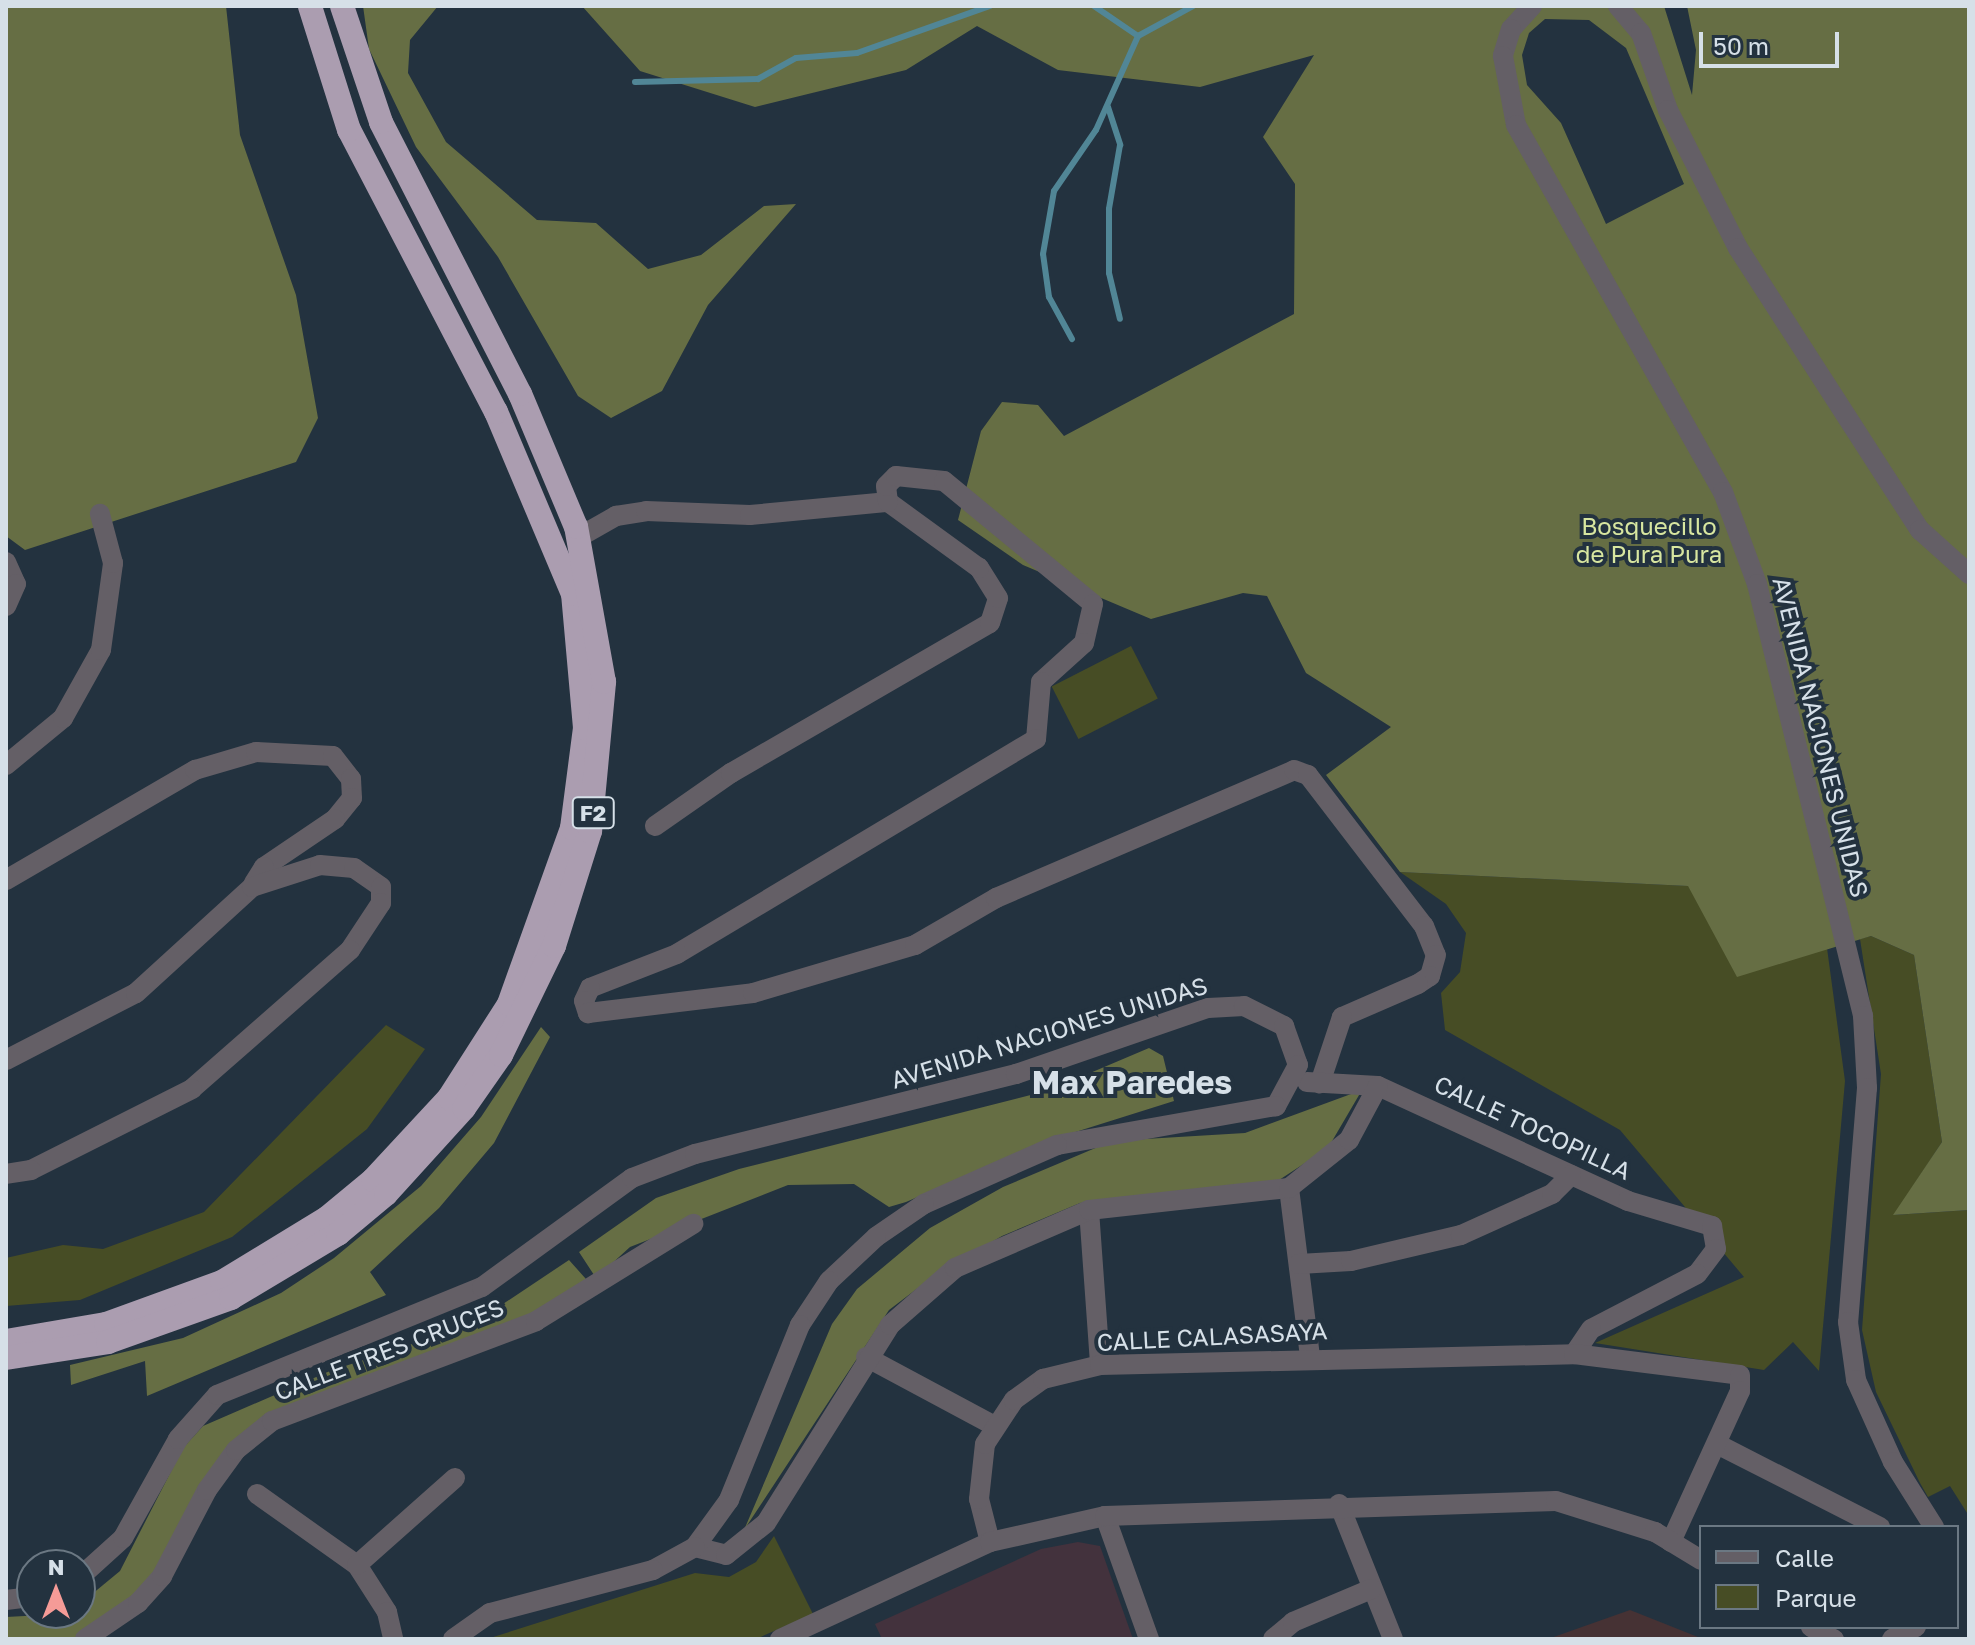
<!DOCTYPE html>
<style>
body{margin:0}
#map{position:relative;width:1975px;height:1645px;overflow:hidden;background:#23323f;font-family:"Golos Text",sans-serif}
div>[style]{position:absolute}
[style*='--x']{left:calc(var(--x)*1px);top:calc(var(--y)*1px);width:calc(var(--w)*1px);rotate:calc(var(--a)*1deg)}
.education>*{inset:0;background:#463234}
.medical>*{inset:0;background:#43323d}
.green>*{inset:0;background:#474d25;transform-origin:0 0}
.forest>*{inset:0;background:#666e44}
.stream>*{height:6px;margin:-3px;padding:0 3px;transform-origin:3px;border-radius:3px;background:#518696}
.minor>*{height:20px;margin:-10px;padding:0 10px;transform-origin:10px;border-radius:10px;background:#645f66}
.tertiary>*{height:20px;margin:-10px;padding:0 10px;transform-origin:10px;border-radius:10px;background:#645f66}
.motorway>*{height:24px;margin:-12px;padding:0 12px;transform-origin:12px;border-radius:12px;background:#ab9db0}
span{translate:-50% -50%;white-space:nowrap;text-align:center;line-height:1.15;-webkit-text-stroke:8px #23323f;paint-order:stroke}
.shield-label span{padding:2px 6px;background:#23323f;border:2px solid;border-radius:6px;-webkit-text-stroke-width:0}
.shield-label{font-size:22px;color:#d6e0e8;font-weight:700}
.park-label{font-size:24px;color:#d8e6a0}
.street-label{font-size:24px;color:#d6e0e8}
.district-label{font-size:32px;color:#d6e0e8;font-weight:700}
.frame{position:absolute;inset:0;border:8px solid #d6e0e8;pointer-events:none}
.legend{position:absolute;left:1699px;top:1525px;width:260px;height:104px;box-sizing:border-box;background:#23323f;border:2px solid #6b7883;margin:0;padding:10px 14px;list-style:none;font-size:24px;color:#d6e0e8}
.legend li{display:flex;align-items:center;gap:16px;height:40px}
.legend b{width:40px;border:2px solid #6b7883}
.north{position:absolute;left:16px;top:1549px;width:80px;height:80px;box-sizing:border-box;background:#23323f;border:2px solid #6b7883;border-radius:50%;rotate:0deg;font-size:22px;font-weight:700;line-height:32px;text-align:center;color:#d6e0e8}
.north::after{content:'';display:block;margin:auto;width:28px;height:36px;background:#f59b97;clip-path:polygon(50% 0,100% 100%,50% 72%,0 100%)}
.scale{position:absolute;left:1699px;top:32px;width:140px;height:36px;box-sizing:border-box;border:4px solid #d6e0e8;border-top:0;padding-left:10px;font-size:24px;line-height:28px;white-space:nowrap;color:#d6e0e8;-webkit-text-stroke:6px #23323f;paint-order:stroke}
</style>
<div id="map">
<div class="education">
<i style="clip-path:polygon(1630px 1610px,1703px 1639px,1548px 1639px)"></i>
</div>
<div class="medical">
<i style="clip-path:polygon(1078px 1542px,1100px 1546px,1133px 1639px,882px 1639px,875px 1624px,1041px 1549px)"></i>
</div>
<div class="green">
<i style="left:1131px;top:646px;width:59px;height:89px;rotate:63deg"></i>
<i style="clip-path:polygon(1400px 872px,1688px 886px,1796px 956px,1827px 948px,1845px 1081px,1819px 1371px,1793px 1342px,1764px 1370px,1595px 1343px,1744px 1277px,1620px 1130px,1445px 1030px,1441px 993px,1460px 972px,1466px 933px,1446px 904px)"></i>
<i style="clip-path:polygon(1871px 936px,1914px 955px,1942px 1142px,1894px 1215px,1969px 1210px,1969px 1516px,1950px 1486px,1928px 1497px,1920px 1483px,1876px 1392px,1862px 1330px,1881px 1074px,1860px 939px)"></i>
<i style="clip-path:polygon(386px 1025px,425px 1049px,367px 1129px,232px 1237px,80px 1300px,6px 1306px,6px 1258px,63px 1245px,103px 1249px,204px 1212px)"></i>
<i style="clip-path:polygon(774px 1536px,813px 1614px,756px 1639px,487px 1639px,695px 1573px,729px 1577px,756px 1562px)"></i>
</div>
<div class="forest">
<i style="clip-path:polygon(6px 6px,226px 6px,240px 135px,296px 295px,318px 418px,296px 462px,25px 550px,6px 536px)"></i>
<i style="clip-path:polygon(363px 6px,438px 6px,410px 40px,408px 73px,446px 142px,537px 220px,596px 223px,648px 269px,701px 255px,764px 206px,796px 204px,708px 305px,662px 391px,611px 418px,578px 396px,498px 257px,416px 147px,369px 49px)"></i>
<i style="clip-path:polygon(evenodd,582px 6px,1664px 6px,1692px 95px,1696px 50px,1687px 6px,1969px 6px,1969px 1210px,1893px 1215px,1942px 1142px,1914px 955px,1871px 936px,1737px 977px,1688px 886px,1400px 872px,1326px 775px,1391px 727px,1306px 673px,1267px 596px,1243px 593px,1151px 619px,1023px 565px,958px 520px,981px 431px,1002px 402px,1038px 405px,1064px 436px,1294px 314px,1295px 184px,1263px 137px,1314px 55px,1200px 87px,1058px 70px,977px 26px,906px 70px,755px 107px,640px 71px,582px 6px,1545px 19px,1589px 20px,1626px 48px,1684px 184px,1606px 224px,1561px 123px,1527px 85px,1522px 55px,1529px 33px,1545px 19px)"></i>
<i style="clip-path:polygon(541px 1027px,550px 1037px,494px 1143px,439px 1208px,370px 1272px,386px 1295px,147px 1396px,145px 1361px,71px 1385px,70px 1365px,183px 1338px,281px 1293px,334px 1258px,421px 1186px,481px 1117px)"></i>
<i style="clip-path:polygon(1149px 1048px,1163px 1056px,1174px 1101px,1050px 1140px,906px 1202px,889px 1207px,854px 1184px,788px 1185px,630px 1247px,596px 1278px,579px 1252px,656px 1198px,739px 1169px,1050px 1090px)"></i>
<i style="clip-path:polygon(1362px 1090px,1328px 1148px,1276px 1182px,1080px 1203px,1002px 1236px,935px 1275px,889px 1310px,744px 1530px,832px 1324px,857px 1289px,930px 1228px,1003px 1187px,1112px 1141px,1245px 1133px)"></i>
<i style="clip-path:polygon(569px 1260px,594px 1288px,254px 1435px,160px 1576px,91px 1639px,6px 1639px,6px 1617px,80px 1613px,80px 1604px,120px 1571px,183px 1448px,203px 1426px,330px 1371px,473px 1324px)"></i>
</div>
<div class="stream">
<i style="--x:1094;--y:6;--w:53;--a:34.3"></i>
<i style="--x:635;--y:82;--w:123;--a:-1.4"></i>
<i style="--x:758;--y:79;--w:43;--a:-28.9"></i>
<i style="--x:796;--y:58;--w:61;--a:-4.7"></i>
<i style="--x:857;--y:53;--w:141;--a:-19.5"></i>
<i style="--x:1108;--y:107;--w:40;--a:72"></i>
<i style="--x:1120;--y:145;--w:65;--a:99.8"></i>
<i style="--x:1109;--y:209;--w:64;--a:90"></i>
<i style="--x:1109;--y:273;--w:47;--a:76.6"></i>
<i style="--x:1072;--y:339;--w:48;--a:-118.7"></i>
<i style="--x:1049;--y:297;--w:43;--a:-97.9"></i>
<i style="--x:1043;--y:254;--w:64;--a:-80.1"></i>
<i style="--x:1054;--y:191;--w:74;--a:-55.5"></i>
<i style="--x:1096;--y:130;--w:103;--a:-65.9"></i>
<i style="--x:1138;--y:36;--w:63;--a:-28.6"></i>
</div>
<div class="minor">
<i style="--x:579;--y:537;--w:43;--a:-29.6"></i>
<i style="--x:616;--y:516;--w:30;--a:-9"></i>
<i style="--x:646;--y:511;--w:104;--a:2.2"></i>
<i style="--x:750;--y:515;--w:139;--a:-5.4"></i>
<i style="--x:6;--y:562;--w:24;--a:66"></i>
<i style="--x:16;--y:584;--w:24;--a:114"></i>
<i style="--x:6;--y:765;--w:74;--a:-39.5"></i>
<i style="--x:63;--y:718;--w:78;--a:-60.8"></i>
<i style="--x:101;--y:650;--w:88;--a:-82.1"></i>
<i style="--x:113;--y:563;--w:51;--a:-104.9"></i>
<i style="--x:655;--y:826;--w:93;--a:-34.9"></i>
<i style="--x:731;--y:773;--w:299;--a:-30.1"></i>
<i style="--x:990;--y:623;--w:26;--a:-72"></i>
<i style="--x:998;--y:598;--w:36;--a:-122"></i>
<i style="--x:979;--y:568;--w:112;--a:-144"></i>
<i style="--x:888;--y:502;--w:16;--a:-97"></i>
<i style="--x:886;--y:486;--w:14;--a:-45"></i>
<i style="--x:896;--y:476;--w:48;--a:5.9"></i>
<i style="--x:944;--y:481;--w:193;--a:39.5"></i>
<i style="--x:1093;--y:604;--w:40;--a:103"></i>
<i style="--x:1084;--y:643;--w:58;--a:137.8"></i>
<i style="--x:1041;--y:682;--w:57;--a:95"></i>
<i style="--x:1036;--y:739;--w:418;--a:149.1"></i>
<i style="--x:677;--y:954;--w:93;--a:158.7"></i>
<i style="--x:590;--y:988;--w:14;--a:115"></i>
<i style="--x:584;--y:1001;--w:13;--a:72"></i>
<i style="--x:588;--y:1013;--w:166;--a:-6.9"></i>
<i style="--x:753;--y:993;--w:169;--a:-16.5"></i>
<i style="--x:915;--y:945;--w:94;--a:-30.1"></i>
<i style="--x:996;--y:898;--w:324;--a:-23.2"></i>
<i style="--x:1294;--y:770;--w:15;--a:20"></i>
<i style="--x:1308;--y:775;--w:190;--a:52.5"></i>
<i style="--x:1424;--y:926;--w:31;--a:68"></i>
<i style="--x:1436;--y:955;--w:22;--a:106"></i>
<i style="--x:1430;--y:976;--w:14;--a:146"></i>
<i style="--x:1418;--y:984;--w:83;--a:156.5"></i>
<i style="--x:1342;--y:1017;--w:70;--a:108.4"></i>
<i style="--x:6;--y:880;--w:219;--a:-30.2"></i>
<i style="--x:195;--y:770;--w:64;--a:-16.4"></i>
<i style="--x:256;--y:752;--w:77;--a:3"></i>
<i style="--x:333;--y:756;--w:29;--a:52"></i>
<i style="--x:351;--y:779;--w:19;--a:87"></i>
<i style="--x:352;--y:798;--w:27;--a:129"></i>
<i style="--x:335;--y:819;--w:86;--a:145.9"></i>
<i style="--x:264;--y:867;--w:19;--a:122"></i>
<i style="--x:6;--y:1060;--w:146;--a:-27.3"></i>
<i style="--x:136;--y:993;--w:157;--a:-42.4"></i>
<i style="--x:252;--y:887;--w:71;--a:-17.9"></i>
<i style="--x:320;--y:865;--w:34;--a:5"></i>
<i style="--x:354;--y:868;--w:33;--a:35"></i>
<i style="--x:381;--y:887;--w:16;--a:90"></i>
<i style="--x:381;--y:903;--w:56;--a:123.4"></i>
<i style="--x:350;--y:950;--w:210;--a:138.7"></i>
<i style="--x:192;--y:1089;--w:180;--a:153.3"></i>
<i style="--x:31;--y:1170;--w:25;--a:171"></i>
<i style="--x:1307;--y:1082;--w:71;--a:3.2"></i>
<i style="--x:1378;--y:1086;--w:275;--a:24.7"></i>
<i style="--x:1628;--y:1201;--w:88;--a:16.6"></i>
<i style="--x:1712;--y:1226;--w:23;--a:80"></i>
<i style="--x:1716;--y:1249;--w:31;--a:127"></i>
<i style="--x:1697;--y:1274;--w:119;--a:152.6"></i>
<i style="--x:1591;--y:1329;--w:30;--a:124"></i>
<i style="--x:1289;--y:1188;--w:169;--a:82.9"></i>
<i style="--x:1089;--y:1210;--w:155;--a:85.9"></i>
<i style="--x:1299;--y:1264;--w:52;--a:-3.3"></i>
<i style="--x:1351;--y:1261;--w:113;--a:-13.3"></i>
<i style="--x:1461;--y:1235;--w:100;--a:-24.3"></i>
<i style="--x:1552;--y:1194;--w:27;--a:-45"></i>
<i style="--x:866;--y:1357;--w:144;--a:28.2"></i>
<i style="--x:1717;--y:1444;--w:183;--a:27"></i>
<i style="--x:257;--y:1494;--w:123;--a:35.4"></i>
<i style="--x:357;--y:1565;--w:56;--a:57.4"></i>
<i style="--x:387;--y:1612;--w:28;--a:77"></i>
<i style="--x:1339;--y:1504;--w:145;--a:68.2"></i>
<i style="--x:1105;--y:1516;--w:131;--a:70.3"></i>
<i style="--x:990;--y:1542;--w:44;--a:-104.3"></i>
<i style="--x:979;--y:1499;--w:55;--a:-83.8"></i>
<i style="--x:985;--y:1444;--w:53;--a:-56.6"></i>
<i style="--x:1014;--y:1400;--w:36;--a:-36"></i>
<i style="--x:1043;--y:1379;--w:59;--a:-13.8"></i>
<i style="--x:1100;--y:1365;--w:474;--a:-1.3"></i>
<i style="--x:1574;--y:1354;--w:167;--a:7.2"></i>
<i style="--x:1740;--y:1375;--w:16;--a:90"></i>
<i style="--x:1740;--y:1391;--w:166;--a:114.6"></i>
<i style="--x:695;--y:1547;--w:32;--a:14"></i>
<i style="--x:726;--y:1555;--w:51;--a:-38.7"></i>
<i style="--x:766;--y:1523;--w:234;--a:-57.9"></i>
<i style="--x:890;--y:1325;--w:86;--a:-41.2"></i>
<i style="--x:955;--y:1268;--w:146;--a:-23.4"></i>
<i style="--x:1089;--y:1210;--w:201;--a:-6.3"></i>
<i style="--x:1289;--y:1188;--w:77;--a:-38.7"></i>
<i style="--x:1349;--y:1140;--w:61;--a:-61.8"></i>
<i style="--x:357;--y:1565;--w:131;--a:-41.6"></i>
<i style="--x:80;--y:1577;--w:58;--a:-42.2"></i>
<i style="--x:123;--y:1538;--w:113;--a:-60.9"></i>
<i style="--x:178;--y:1439;--w:59;--a:-48.4"></i>
<i style="--x:217;--y:1395;--w:286;--a:-22.2"></i>
<i style="--x:482;--y:1287;--w:185;--a:-36"></i>
<i style="--x:632;--y:1178;--w:67;--a:-20.9"></i>
<i style="--x:695;--y:1154;--w:331;--a:-14"></i>
<i style="--x:1016;--y:1074;--w:203;--a:-19"></i>
<i style="--x:1208;--y:1008;--w:36;--a:-3"></i>
<i style="--x:1244;--y:1006;--w:45;--a:26.6"></i>
<i style="--x:1284;--y:1026;--w:41;--a:70.3"></i>
<i style="--x:1298;--y:1065;--w:47;--a:118.2"></i>
<i style="--x:1276;--y:1106;--w:222;--a:169.9"></i>
<i style="--x:1057;--y:1145;--w:145;--a:156.1"></i>
<i style="--x:924;--y:1204;--w:58;--a:145.5"></i>
<i style="--x:876;--y:1237;--w:64;--a:136.9"></i>
<i style="--x:829;--y:1281;--w:53;--a:123.4"></i>
<i style="--x:800;--y:1325;--w:189;--a:112.1"></i>
<i style="--x:729;--y:1500;--w:58;--a:125.9"></i>
<i style="--x:695;--y:1547;--w:48;--a:151.3"></i>
<i style="--x:653;--y:1570;--w:169;--a:165.2"></i>
<i style="--x:490;--y:1613;--w:45;--a:144.9"></i>
<i style="--x:6;--y:1600;--w:26;--a:-7"></i>
<i style="--x:85;--y:1639;--w:64;--a:-34.2"></i>
<i style="--x:138;--y:1603;--w:36;--a:-48"></i>
<i style="--x:162;--y:1576;--w:97;--a:-62.4"></i>
<i style="--x:207;--y:1490;--w:49;--a:-54.1"></i>
<i style="--x:236;--y:1450;--w:46;--a:-38.9"></i>
<i style="--x:272;--y:1421;--w:282;--a:-20.7"></i>
<i style="--x:536;--y:1321;--w:185;--a:-31.7"></i>
<i style="--x:1273;--y:1639;--w:26;--a:-40"></i>
<i style="--x:1293;--y:1622;--w:85;--a:-22.9"></i>
</div>
<div class="tertiary">
<i style="--x:1532;--y:6;--w:31;--a:132"></i>
<i style="--x:1511;--y:29;--w:28;--a:107"></i>
<i style="--x:1503;--y:56;--w:70;--a:79.3"></i>
<i style="--x:1516;--y:125;--w:421;--a:60.6"></i>
<i style="--x:1723;--y:492;--w:98;--a:69.7"></i>
<i style="--x:1757;--y:584;--w:445;--a:76.2"></i>
<i style="--x:1863;--y:1016;--w:72;--a:86.8"></i>
<i style="--x:1867;--y:1088;--w:235;--a:94.6"></i>
<i style="--x:1848;--y:1322;--w:59;--a:82.1"></i>
<i style="--x:1856;--y:1380;--w:90;--a:65.7"></i>
<i style="--x:1893;--y:1462;--w:77;--a:57.8"></i>
<i style="--x:1618;--y:6;--w:35;--a:50"></i>
<i style="--x:1641;--y:33;--w:82;--a:70.7"></i>
<i style="--x:1668;--y:110;--w:155;--a:63.1"></i>
<i style="--x:1738;--y:248;--w:336;--a:57.2"></i>
<i style="--x:1920;--y:530;--w:66;--a:41.9"></i>
<i style="--x:1811;--y:1627;--w:26;--a:28"></i>
<i style="--x:780;--y:1639;--w:231;--a:-24.8"></i>
<i style="--x:990;--y:1542;--w:118;--a:-12.7"></i>
<i style="--x:1105;--y:1516;--w:451;--a:-1.9"></i>
<i style="--x:1556;--y:1501;--w:104;--a:17.4"></i>
<i style="--x:1655;--y:1532;--w:54;--a:31.3"></i>
<i style="--x:1892;--y:1639;--w:27;--a:-27"></i>
</div>
<div class="motorway">
<i style="--x:6;--y:1341;--w:101;--a:-9.6"></i>
<i style="--x:106;--y:1324;--w:123;--a:-19.9"></i>
<i style="--x:222;--y:1282;--w:123;--a:-31.4"></i>
<i style="--x:327;--y:1218;--w:60;--a:-39.6"></i>
<i style="--x:373;--y:1180;--w:112;--a:-47.2"></i>
<i style="--x:449;--y:1098;--w:112;--a:-57.4"></i>
<i style="--x:509;--y:1004;--w:187;--a:-70.3"></i>
<i style="--x:572;--y:828;--w:101;--a:-82.6"></i>
<i style="--x:585;--y:728;--w:135;--a:-95.1"></i>
<i style="--x:573;--y:594;--w:198;--a:-112.9"></i>
<i style="--x:496;--y:412;--w:318;--a:-117.5"></i>
<i style="--x:349;--y:130;--w:130;--a:-107.5"></i>
<i style="--x:6;--y:1358;--w:103;--a:-8.9"></i>
<i style="--x:108;--y:1342;--w:131;--a:-19.7"></i>
<i style="--x:231;--y:1298;--w:125;--a:-30.9"></i>
<i style="--x:338;--y:1234;--w:62;--a:-39.8"></i>
<i style="--x:386;--y:1194;--w:116;--a:-47.8"></i>
<i style="--x:464;--y:1108;--w:65;--a:-55.1"></i>
<i style="--x:501;--y:1055;--w:121;--a:-64.1"></i>
<i style="--x:554;--y:946;--w:121;--a:-72.6"></i>
<i style="--x:590;--y:831;--w:150;--a:-84.6"></i>
<i style="--x:604;--y:682;--w:158;--a:-100.2"></i>
<i style="--x:576;--y:527;--w:144;--a:-112.8"></i>
<i style="--x:520;--y:394;--w:305;--a:-117.1"></i>
<i style="--x:381;--y:122;--w:122;--a:-108.6"></i>
</div>
<div class="shield-label">
<span style="left:593px;top:813px">F2</span>
</div>
<div class="park-label">
<span style="left:1649px;top:540px">Bosquecillo<br>de Pura Pura</span>
</div>
<div class="street-label">
<span style="left:1821px;top:737px;rotate:76deg">AVENIDA NACIONES UNIDAS</span>
<span style="left:1049px;top:1032px;rotate:-17deg">AVENIDA NACIONES UNIDAS</span>
<span style="left:1533px;top:1127px;rotate:25deg">CALLE TOCOPILLA</span>
<span style="left:1212px;top:1336px;rotate:-3deg">CALLE CALASASAYA</span>
<span style="left:389px;top:1349px;rotate:-21deg">CALLE TRES CRUCES</span>
</div>
<div class="district-label">
<span style="left:1132px;top:1082px">Max Paredes</span>
</div>
<div class="frame"></div>
<ul class="legend">
<li><b style="height:10px;background:#645f66"></b>Calle</li>
<li><b style="height:22px;background:#474d25"></b>Parque</li>
</ul>
<div class="north">N</div>
<div class="scale">50 m</div>
</div>
